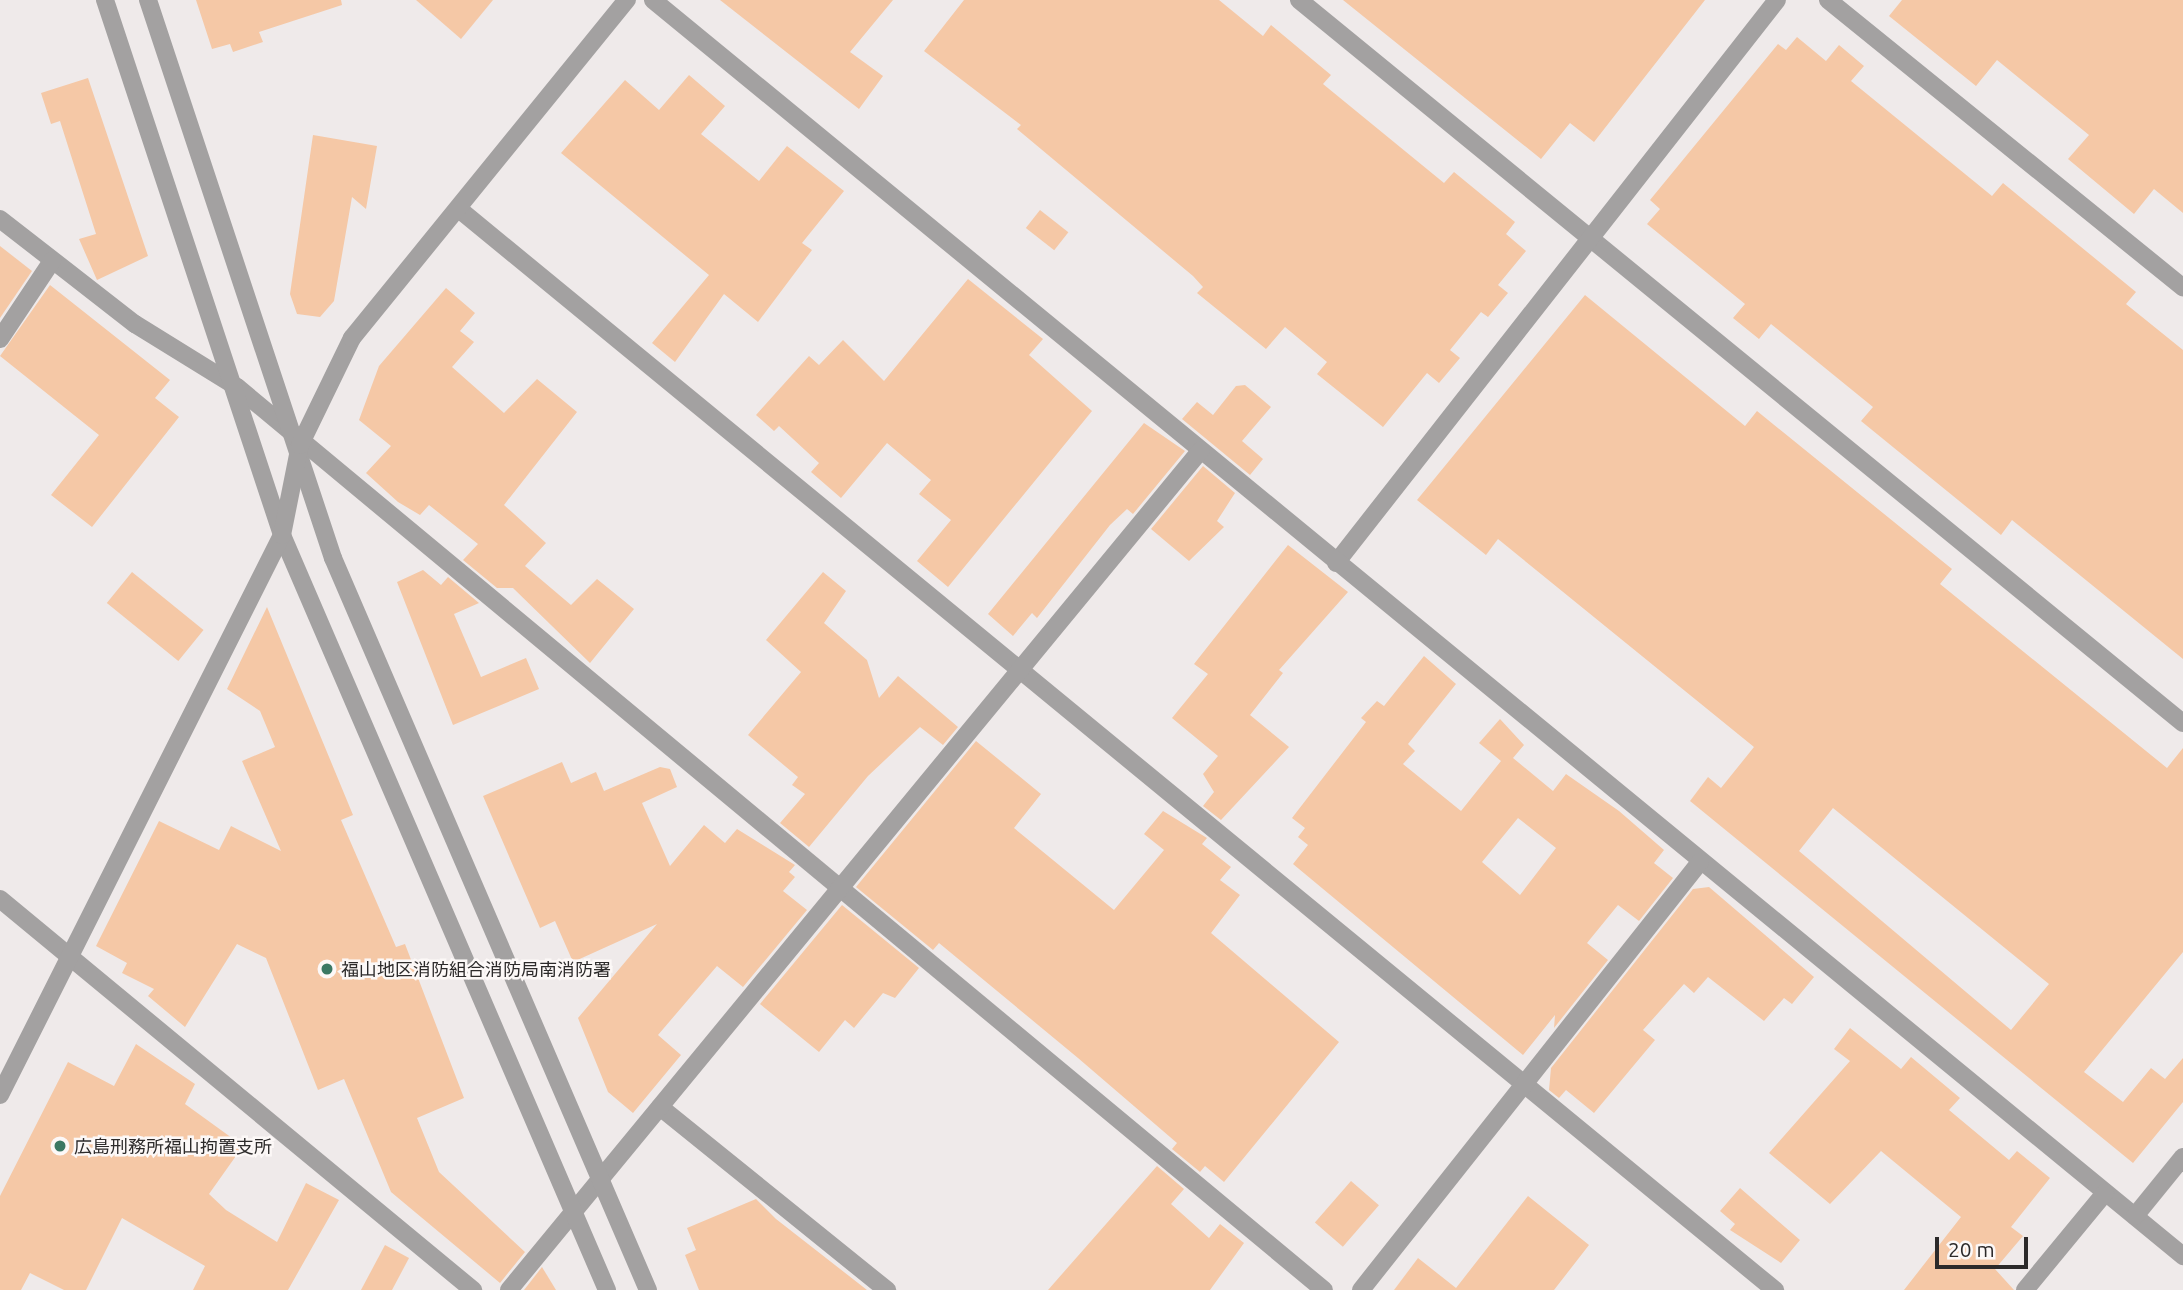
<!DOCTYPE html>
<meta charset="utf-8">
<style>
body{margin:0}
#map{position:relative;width:2183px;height:1290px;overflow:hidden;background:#efeaea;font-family:Ubuntu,"Noto Sans JP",sans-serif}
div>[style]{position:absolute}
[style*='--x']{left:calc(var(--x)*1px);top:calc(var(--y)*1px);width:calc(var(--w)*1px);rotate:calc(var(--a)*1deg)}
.building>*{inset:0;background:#f5c8a6;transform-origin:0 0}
.service>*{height:18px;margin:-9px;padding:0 9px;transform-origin:9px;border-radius:9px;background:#a3a1a1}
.minor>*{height:18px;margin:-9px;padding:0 9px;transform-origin:9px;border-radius:9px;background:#a3a1a1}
.tertiary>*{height:18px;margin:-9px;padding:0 9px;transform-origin:9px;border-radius:9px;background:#a3a1a1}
.dots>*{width:19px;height:19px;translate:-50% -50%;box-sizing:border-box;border:4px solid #fcf8f7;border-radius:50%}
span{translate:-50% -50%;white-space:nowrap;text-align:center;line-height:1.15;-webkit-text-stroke:5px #fcf8f7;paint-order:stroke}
.poi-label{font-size:18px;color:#2c2a2a}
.left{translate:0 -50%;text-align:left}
.scale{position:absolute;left:1935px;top:1237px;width:93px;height:32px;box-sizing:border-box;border:4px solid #2c2a2a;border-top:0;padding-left:9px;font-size:21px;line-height:24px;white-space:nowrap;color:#2c2a2a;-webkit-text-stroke:5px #fcf8f7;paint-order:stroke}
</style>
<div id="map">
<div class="building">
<i style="clip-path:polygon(196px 0,341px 0,342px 5px,259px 32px,263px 42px,233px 52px,230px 44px,212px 49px)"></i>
<i style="clip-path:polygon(416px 0,493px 0,461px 39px)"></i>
<i style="clip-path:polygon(720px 0,893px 0,850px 52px,883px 76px,859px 109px)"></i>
<i style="clip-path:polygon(964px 0,1219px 0,1263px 36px,1271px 25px,1331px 75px,1323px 84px,1444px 183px,1454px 172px,1515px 222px,1506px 234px,1526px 251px,1498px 285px,1508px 293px,1488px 317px,1481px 312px,1450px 350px,1460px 358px,1439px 383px,1427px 373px,1383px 427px,1317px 374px,1327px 362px,1285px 327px,1266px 349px,1197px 293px,1203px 287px,1193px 276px,1017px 129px,1021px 125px,924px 51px)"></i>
<i style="clip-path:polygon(1343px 0,1705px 0,1594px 142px,1570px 123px,1541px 159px)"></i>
<i style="clip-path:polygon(1902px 0,2183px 0,2183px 213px,2154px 189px,2134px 214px,2068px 159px,2089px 135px,1997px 60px,1976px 86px,1889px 16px)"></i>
<i style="clip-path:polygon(1797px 37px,1826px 61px,1839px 45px,1864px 66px,1851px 81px,1992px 196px,2003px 183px,2136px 292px,2126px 304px,2183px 350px,2183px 659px,2012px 520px,2001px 535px,1861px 421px,1873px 407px,1771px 324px,1759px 339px,1733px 318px,1745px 304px,1647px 224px,1660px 209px,1650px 200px,1778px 44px,1786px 50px)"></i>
<i style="clip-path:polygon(689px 75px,725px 106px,701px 134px,759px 181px,787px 146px,844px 191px,802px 243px,812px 250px,758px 322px,724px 294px,675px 362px,652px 343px,709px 275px,561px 153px,625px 80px,659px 110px)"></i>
<i style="clip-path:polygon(88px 78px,148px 256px,97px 280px,79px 239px,96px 234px,60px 121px,51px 124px,41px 93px)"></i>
<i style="clip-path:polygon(313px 135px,377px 146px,366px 209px,352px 197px,334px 301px,320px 317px,297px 314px,290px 294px)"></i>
<i style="left:1040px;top:210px;width:36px;height:23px;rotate:38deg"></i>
<i style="clip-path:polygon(0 246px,32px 271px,0 318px)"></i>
<i style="clip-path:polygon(968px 279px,1043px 339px,1029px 355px,1092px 411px,948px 587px,917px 561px,951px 520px,919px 494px,931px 480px,887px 443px,841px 498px,811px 472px,819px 463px,779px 426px,774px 431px,756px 415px,809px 356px,819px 365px,843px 340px,884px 381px)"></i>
<i style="clip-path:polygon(50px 285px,170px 380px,155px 398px,179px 417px,92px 527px,51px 495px,99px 435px,0 356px)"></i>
<i style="clip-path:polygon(446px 288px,475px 313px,460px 331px,474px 342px,452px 367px,504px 413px,537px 379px,577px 412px,504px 505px,546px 543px,525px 566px,571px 605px,597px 579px,634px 609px,590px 663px,513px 588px,497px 588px,463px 560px,478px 544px,429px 505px,420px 515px,398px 502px,366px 473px,391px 446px,359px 420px,379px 366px)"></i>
<i style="clip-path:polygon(evenodd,1585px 295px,1745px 426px,1757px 411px,1952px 569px,1940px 584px,2167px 768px,2183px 748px,2183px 952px,2084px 1072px,2123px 1102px,2151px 1068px,2165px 1079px,2183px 1058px,2183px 1102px,2133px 1163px,1690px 801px,1708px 777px,1721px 788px,1754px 747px,1498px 539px,1486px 555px,1417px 500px,1585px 295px,1833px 808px,2049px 984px,2011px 1030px,1799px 851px,1833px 808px)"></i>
<i style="clip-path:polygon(1245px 385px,1271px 407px,1242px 441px,1263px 459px,1250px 475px,1182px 419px,1197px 402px,1213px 415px,1236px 386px)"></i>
<i style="clip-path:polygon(1144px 423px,1185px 451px,1133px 514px,1127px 509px,1110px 525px,1037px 618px,1032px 613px,1013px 636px,988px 614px)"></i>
<i style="clip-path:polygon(1203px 466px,1235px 493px,1217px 521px,1224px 527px,1189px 561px,1151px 529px)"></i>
<i style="clip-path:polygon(1288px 545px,1348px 592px,1279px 670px,1283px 673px,1250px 715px,1289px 747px,1221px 820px,1203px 806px,1214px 792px,1203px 774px,1218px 756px,1172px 718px,1208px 674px,1194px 664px)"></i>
<i style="clip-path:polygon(423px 570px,441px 585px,448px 577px,479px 603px,454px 614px,481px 677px,526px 658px,539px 689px,453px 725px,397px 582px)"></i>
<i style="left:132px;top:572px;width:92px;height:40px;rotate:39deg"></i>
<i style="clip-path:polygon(823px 572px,846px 591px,824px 623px,867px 660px,879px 698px,898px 676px,958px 727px,943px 745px,920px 727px,868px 776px,809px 847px,780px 823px,805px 794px,792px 785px,798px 777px,748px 735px,801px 672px,766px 640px)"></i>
<i style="clip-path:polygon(267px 607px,353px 815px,341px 820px,396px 947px,405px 944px,464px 1098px,417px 1118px,439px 1172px,525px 1252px,500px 1283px,391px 1192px,344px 1079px,318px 1090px,266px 958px,237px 944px,185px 1027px,148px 996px,154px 989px,122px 973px,127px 963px,96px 946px,159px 821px,219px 850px,231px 826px,281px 851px,242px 761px,275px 747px,260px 711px,227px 689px)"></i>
<i style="clip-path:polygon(evenodd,1424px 656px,1456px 684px,1408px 744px,1415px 751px,1403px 764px,1461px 811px,1501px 761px,1479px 743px,1500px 719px,1524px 745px,1513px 758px,1553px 791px,1566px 774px,1619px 811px,1664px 850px,1654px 863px,1673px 878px,1639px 921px,1618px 905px,1587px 943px,1608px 960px,1554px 1028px,1555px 1015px,1523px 1055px,1293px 864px,1308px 845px,1298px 837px,1305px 828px,1292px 818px,1366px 722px,1361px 718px,1377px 701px,1384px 706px,1424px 656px,1518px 818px,1556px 848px,1520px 895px,1482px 862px,1518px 818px)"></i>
<i style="clip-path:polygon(976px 741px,1041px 794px,1014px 828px,1114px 910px,1164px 850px,1144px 834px,1163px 811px,1207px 838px,1202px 844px,1231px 867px,1220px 880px,1240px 895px,1211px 933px,1339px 1042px,1224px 1182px,1205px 1166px,1200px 1172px,1172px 1149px,1177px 1143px,1078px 1058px,939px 943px,933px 950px,856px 887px)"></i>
<i style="clip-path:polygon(562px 762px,571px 783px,596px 772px,604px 791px,660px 767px,670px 769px,677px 787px,642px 803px,670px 866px,704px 825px,725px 843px,737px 829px,795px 865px,789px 872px,795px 877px,783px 891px,807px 910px,743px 987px,717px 966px,658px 1035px,681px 1055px,633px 1113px,608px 1092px,578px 1018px,657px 924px,573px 962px,555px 921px,540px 928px,483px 796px)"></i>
<i style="clip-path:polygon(1709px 887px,1814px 977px,1792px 1004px,1784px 998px,1764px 1021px,1708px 977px,1694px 993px,1684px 984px,1643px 1030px,1655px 1040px,1594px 1113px,1566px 1090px,1559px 1098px,1549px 1090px,1551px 1068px,1693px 889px)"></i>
<i style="clip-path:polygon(842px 905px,919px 968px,895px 998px,883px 993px,854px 1028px,845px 1020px,819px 1052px,760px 1004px)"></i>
<i style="clip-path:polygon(1850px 1028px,1901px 1069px,1911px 1057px,1960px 1098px,1949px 1110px,2009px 1160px,2017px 1151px,2050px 1178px,2011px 1227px,2023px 1236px,1995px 1269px,2014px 1290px,1904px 1290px,1961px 1217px,1881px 1151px,1830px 1204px,1769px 1153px,1850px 1061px,1834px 1049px)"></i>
<i style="clip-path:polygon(136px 1044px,195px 1084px,185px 1104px,243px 1146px,209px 1194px,226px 1210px,277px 1242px,306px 1183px,339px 1200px,288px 1290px,193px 1290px,205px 1266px,122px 1218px,86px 1290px,64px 1290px,30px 1273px,21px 1290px,0 1290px,0 1196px,68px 1062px,114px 1086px)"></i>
<i style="clip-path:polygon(1157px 1166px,1184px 1189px,1171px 1204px,1209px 1238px,1220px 1224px,1244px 1243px,1210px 1290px,1048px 1290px)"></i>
<i style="left:1351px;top:1181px;width:37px;height:55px;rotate:41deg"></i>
<i style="clip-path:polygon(1740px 1188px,1800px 1240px,1781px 1263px,1730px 1230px,1735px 1224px,1720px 1211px)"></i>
<i style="clip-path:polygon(1528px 1196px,1589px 1245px,1554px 1290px,1394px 1290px,1418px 1258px,1456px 1288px)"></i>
<i style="clip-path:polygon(756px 1199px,776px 1219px,867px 1290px,699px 1290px,685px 1255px,696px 1250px,687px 1228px)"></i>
<i style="clip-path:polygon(385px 1245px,409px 1258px,392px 1290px,361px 1290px)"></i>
<i style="clip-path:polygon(542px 1267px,556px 1290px,524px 1290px)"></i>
</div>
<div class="service">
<i style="--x:1299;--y:0;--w:1142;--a:39.28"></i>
<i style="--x:1828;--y:0;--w:457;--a:39"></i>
<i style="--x:1336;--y:563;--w:715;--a:-51.93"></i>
</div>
<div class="minor">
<i style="--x:653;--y:0;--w:1980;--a:39.38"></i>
<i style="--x:460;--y:210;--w:1702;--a:39.4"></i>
<i style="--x:0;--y:219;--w:171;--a:37.9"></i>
<i style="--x:135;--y:324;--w:120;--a:31.7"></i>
<i style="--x:237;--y:387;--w:1413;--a:39.72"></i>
<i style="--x:0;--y:339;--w:94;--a:-56.3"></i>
<i style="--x:0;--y:899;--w:614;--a:39.58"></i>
<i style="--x:660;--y:1107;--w:292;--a:38.9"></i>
<i style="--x:2135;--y:1216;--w:76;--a:-50.9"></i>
<i style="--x:509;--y:1290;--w:1088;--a:-50.52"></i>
<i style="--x:1361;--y:1290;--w:546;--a:-51.62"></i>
<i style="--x:2025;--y:1290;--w:126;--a:-50.5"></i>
</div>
<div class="tertiary">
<i style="--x:105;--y:0;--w:564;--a:71.69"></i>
<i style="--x:282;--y:535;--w:822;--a:66.71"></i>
<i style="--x:148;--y:0;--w:588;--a:71.66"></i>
<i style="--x:333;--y:558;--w:797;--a:66.72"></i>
<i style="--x:0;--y:1095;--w:627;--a:-63.27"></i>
<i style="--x:282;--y:535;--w:92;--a:-78.7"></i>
<i style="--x:300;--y:445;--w:119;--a:-64.1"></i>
<i style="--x:352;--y:338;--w:436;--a:-50.9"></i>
</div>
<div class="dots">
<i style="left:327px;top:969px;background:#3b7863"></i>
<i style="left:60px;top:1146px;background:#3b7863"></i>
</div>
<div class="poi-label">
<span class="left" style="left:341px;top:969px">福山地区消防組合消防局南消防署</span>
<span class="left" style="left:74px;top:1146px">広島刑務所福山拘置支所</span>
</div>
<div class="scale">20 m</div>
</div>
